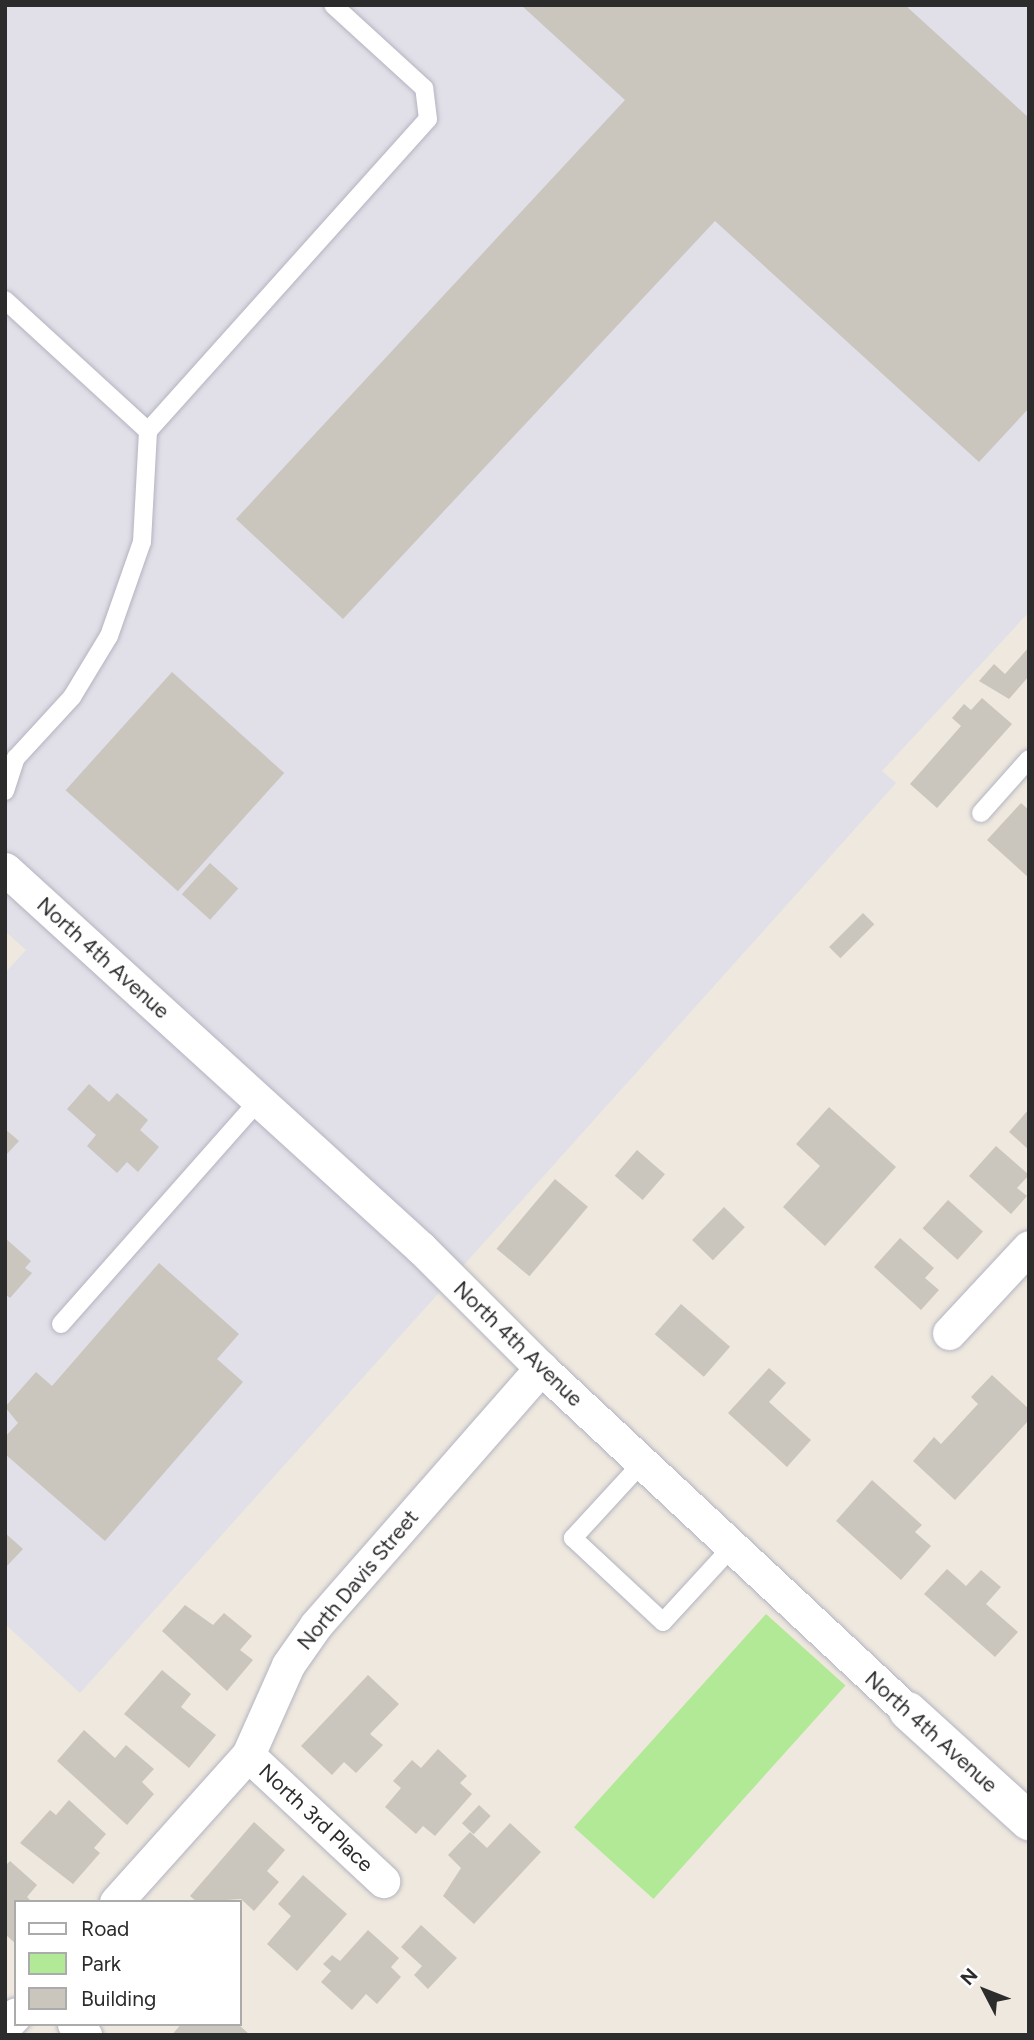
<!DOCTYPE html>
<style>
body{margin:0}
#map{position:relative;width:1034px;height:2040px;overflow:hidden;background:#efe8de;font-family:Figtree,sans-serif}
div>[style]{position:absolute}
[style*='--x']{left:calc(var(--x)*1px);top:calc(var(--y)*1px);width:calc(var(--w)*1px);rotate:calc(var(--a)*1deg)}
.industrial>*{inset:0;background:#e1dfe7}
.green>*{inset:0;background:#b1e997;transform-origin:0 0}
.building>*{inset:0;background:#cac5bd;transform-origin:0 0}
.roads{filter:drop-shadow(0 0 2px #b2b4c1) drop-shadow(0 0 2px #b2b4c1)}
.lane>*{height:18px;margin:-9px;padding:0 9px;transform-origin:9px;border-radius:9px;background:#fff}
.street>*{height:33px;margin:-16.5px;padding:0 16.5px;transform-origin:16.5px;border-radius:16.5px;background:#fff}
.secondary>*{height:38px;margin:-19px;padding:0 19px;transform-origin:19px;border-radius:19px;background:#fff}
span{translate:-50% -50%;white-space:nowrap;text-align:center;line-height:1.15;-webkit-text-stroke:5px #fff;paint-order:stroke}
.street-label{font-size:21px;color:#2c2c2c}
.frame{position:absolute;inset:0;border:7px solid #2c2c2c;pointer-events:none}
.legend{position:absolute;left:14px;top:1900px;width:228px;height:126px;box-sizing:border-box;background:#fff;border:2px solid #ababab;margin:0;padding:9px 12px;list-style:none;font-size:21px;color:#2c2c2c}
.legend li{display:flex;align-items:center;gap:14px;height:35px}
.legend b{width:35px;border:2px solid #ababab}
.north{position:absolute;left:950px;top:1956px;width:70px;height:70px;-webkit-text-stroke:5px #fff;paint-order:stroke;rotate:312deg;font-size:19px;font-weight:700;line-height:28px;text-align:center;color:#2c2c2c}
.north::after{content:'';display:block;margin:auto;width:24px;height:32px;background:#2c2c2c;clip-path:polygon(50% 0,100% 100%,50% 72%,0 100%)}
</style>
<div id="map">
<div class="industrial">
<i style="clip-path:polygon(5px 5px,1029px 5px,1029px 612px,882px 771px,896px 783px,80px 1693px,5px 1624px,5px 973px,26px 950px,5px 931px)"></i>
</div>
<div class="green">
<i style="left:766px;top:1614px;width:107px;height:287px;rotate:42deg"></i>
</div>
<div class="building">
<i style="clip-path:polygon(521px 5px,905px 5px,1029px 118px,1029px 408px,979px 462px,715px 221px,343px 619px,236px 519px,625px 100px)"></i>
<i style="clip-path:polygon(1029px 647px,1029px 676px,1009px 699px,979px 681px,994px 664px,1005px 674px)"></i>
<i style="left:172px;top:672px;width:151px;height:159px;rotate:42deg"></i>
<i style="clip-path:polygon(982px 698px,1012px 724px,937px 808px,910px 784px,961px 726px,952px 718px,964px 704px,971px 710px)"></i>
<i style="clip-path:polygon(1021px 803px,1029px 810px,1029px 878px,987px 840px)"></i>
<i style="left:210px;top:863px;width:38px;height:42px;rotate:42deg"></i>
<i style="left:863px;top:913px;width:16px;height:48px;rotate:45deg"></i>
<i style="clip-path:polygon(89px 1084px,109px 1102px,117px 1093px,148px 1120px,140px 1130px,159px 1147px,138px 1172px,127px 1162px,117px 1173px,87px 1146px,96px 1135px,67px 1109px)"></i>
<i style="clip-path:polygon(829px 1107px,896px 1167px,825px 1246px,783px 1207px,820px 1166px,796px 1144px)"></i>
<i style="clip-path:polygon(1029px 1109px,1029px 1150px,1009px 1132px)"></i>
<i style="clip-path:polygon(5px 1129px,19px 1141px,5px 1156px)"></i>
<i style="clip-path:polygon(996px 1146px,1029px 1175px,1017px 1188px,1027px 1196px,1011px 1214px,969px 1176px)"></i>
<i style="left:637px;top:1150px;width:37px;height:34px;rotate:41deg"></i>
<i style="left:555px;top:1179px;width:43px;height:91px;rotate:40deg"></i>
<i style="left:948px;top:1200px;width:47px;height:38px;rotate:42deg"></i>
<i style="left:724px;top:1207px;width:29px;height:46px;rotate:44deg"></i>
<i style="clip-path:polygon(5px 1238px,31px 1261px,25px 1268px,32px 1273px,10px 1298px,5px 1294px)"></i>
<i style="clip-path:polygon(900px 1238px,934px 1268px,925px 1278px,939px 1290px,921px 1310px,874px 1267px)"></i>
<i style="clip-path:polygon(159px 1263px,239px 1334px,217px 1359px,243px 1382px,105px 1541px,5px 1454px,5px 1437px,18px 1423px,5px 1407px,36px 1372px,52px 1386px)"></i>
<i style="left:681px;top:1304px;width:65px;height:40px;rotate:41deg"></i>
<i style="clip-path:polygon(769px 1368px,786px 1383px,769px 1402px,811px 1440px,787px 1467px,728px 1413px)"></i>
<i style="clip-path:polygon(992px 1375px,1029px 1409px,1029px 1420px,955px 1500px,913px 1461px,934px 1437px,941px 1444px,978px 1404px,971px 1397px)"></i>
<i style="clip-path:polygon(872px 1480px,922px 1525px,915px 1532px,931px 1546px,901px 1580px,836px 1521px)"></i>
<i style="clip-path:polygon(5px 1533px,23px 1549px,5px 1568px)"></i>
<i style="clip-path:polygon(947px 1569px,966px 1586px,981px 1570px,1001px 1587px,986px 1604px,1018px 1632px,995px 1657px,924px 1594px)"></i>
<i style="clip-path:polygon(185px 1605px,213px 1625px,224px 1613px,252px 1636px,240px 1650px,253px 1660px,227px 1691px,162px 1631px)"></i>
<i style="clip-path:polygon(162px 1670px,191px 1694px,181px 1707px,216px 1735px,189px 1768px,124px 1714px)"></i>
<i style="clip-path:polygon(368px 1675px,399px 1704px,370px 1734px,383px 1745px,356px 1773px,344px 1762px,332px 1775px,301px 1746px)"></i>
<i style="clip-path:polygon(84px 1730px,115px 1758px,126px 1745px,154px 1769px,142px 1782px,154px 1794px,127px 1825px,57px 1761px)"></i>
<i style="clip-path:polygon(438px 1749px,467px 1776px,460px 1783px,472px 1794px,435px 1836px,423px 1826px,416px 1834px,385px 1807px,401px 1788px,393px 1781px,412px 1760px,421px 1768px)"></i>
<i style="clip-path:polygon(69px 1800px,106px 1834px,94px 1848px,100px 1853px,73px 1884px,20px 1843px,50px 1810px,56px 1815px)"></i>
<i style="left:479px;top:1805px;width:16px;height:25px;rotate:43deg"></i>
<i style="clip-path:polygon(254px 1822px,285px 1850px,267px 1871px,279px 1882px,254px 1911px,241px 1899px,197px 1902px,190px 1896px)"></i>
<i style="clip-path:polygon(510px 1823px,541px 1852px,474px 1924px,443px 1896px,461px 1868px,448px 1855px,470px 1832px,487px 1848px)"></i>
<i style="clip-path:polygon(10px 1861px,37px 1885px,27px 1897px,32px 1902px,16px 1902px,16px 1944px,5px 1934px,5px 1866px)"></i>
<i style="clip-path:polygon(303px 1875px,347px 1914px,297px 1971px,267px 1944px,291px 1916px,278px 1904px)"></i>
<i style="clip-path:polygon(421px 1925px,457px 1958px,428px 1989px,414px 1975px,422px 1966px,401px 1947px)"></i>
<i style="clip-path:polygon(368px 1930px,399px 1958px,391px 1967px,401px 1977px,377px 2004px,366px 1994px,352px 2010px,321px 1982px,331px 1971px,323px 1964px,332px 1955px,340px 1961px)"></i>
<i style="clip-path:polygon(181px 2024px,238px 2024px,250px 2035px,172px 2035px)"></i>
</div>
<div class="roads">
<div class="lane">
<i style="--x:5;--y:300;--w:194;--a:42.5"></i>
<i style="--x:148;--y:431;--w:419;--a:-48.1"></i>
<i style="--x:428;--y:119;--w:31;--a:-97"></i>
<i style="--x:424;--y:88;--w:123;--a:-137.6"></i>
<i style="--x:5;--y:791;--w:35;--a:-72"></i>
<i style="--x:16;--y:758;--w:83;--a:-47.4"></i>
<i style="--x:72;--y:697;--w:71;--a:-58.8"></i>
<i style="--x:109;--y:636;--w:100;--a:-70.7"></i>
<i style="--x:142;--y:542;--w:111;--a:-86.9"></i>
<i style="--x:981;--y:813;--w:72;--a:-48.4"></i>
<i style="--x:61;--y:1324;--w:299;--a:-48.5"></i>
<i style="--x:642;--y:1463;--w:102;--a:132.6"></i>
<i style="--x:573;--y:1538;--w:123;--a:43"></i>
<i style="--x:663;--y:1622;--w:102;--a:-47.4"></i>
</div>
<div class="street">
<i style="--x:5;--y:869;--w:563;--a:42.34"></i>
<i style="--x:421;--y:1248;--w:170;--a:45"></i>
<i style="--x:541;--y:1368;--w:502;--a:43.06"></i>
<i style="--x:949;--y:1333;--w:117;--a:-47.1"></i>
<i style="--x:248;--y:1755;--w:185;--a:43"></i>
<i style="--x:116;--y:1902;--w:198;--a:-48.1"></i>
<i style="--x:248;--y:1755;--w:98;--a:-66"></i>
<i style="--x:288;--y:1665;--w:49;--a:-55"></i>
<i style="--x:316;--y:1625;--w:342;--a:-48.8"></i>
<i style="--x:74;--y:2024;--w:16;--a:45"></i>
<i style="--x:5;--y:2026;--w:16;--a:-47"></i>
</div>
<div class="secondary">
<i style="--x:908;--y:1711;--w:164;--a:42.3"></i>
</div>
</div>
<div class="street-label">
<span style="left:103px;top:958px;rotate:42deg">North 4th Avenue</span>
<span style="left:518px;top:1344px;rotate:44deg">North 4th Avenue</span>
<span style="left:358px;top:1580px;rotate:-50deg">North Davis Street</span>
<span style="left:931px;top:1732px;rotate:42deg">North 4th Avenue</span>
<span style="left:316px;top:1818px;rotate:43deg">North 3rd Place</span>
</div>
<div class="frame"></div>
<ul class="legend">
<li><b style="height:9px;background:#fff"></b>Road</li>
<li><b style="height:19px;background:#b1e997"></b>Park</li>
<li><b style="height:19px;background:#cac5bd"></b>Building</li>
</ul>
<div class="north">N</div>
</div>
